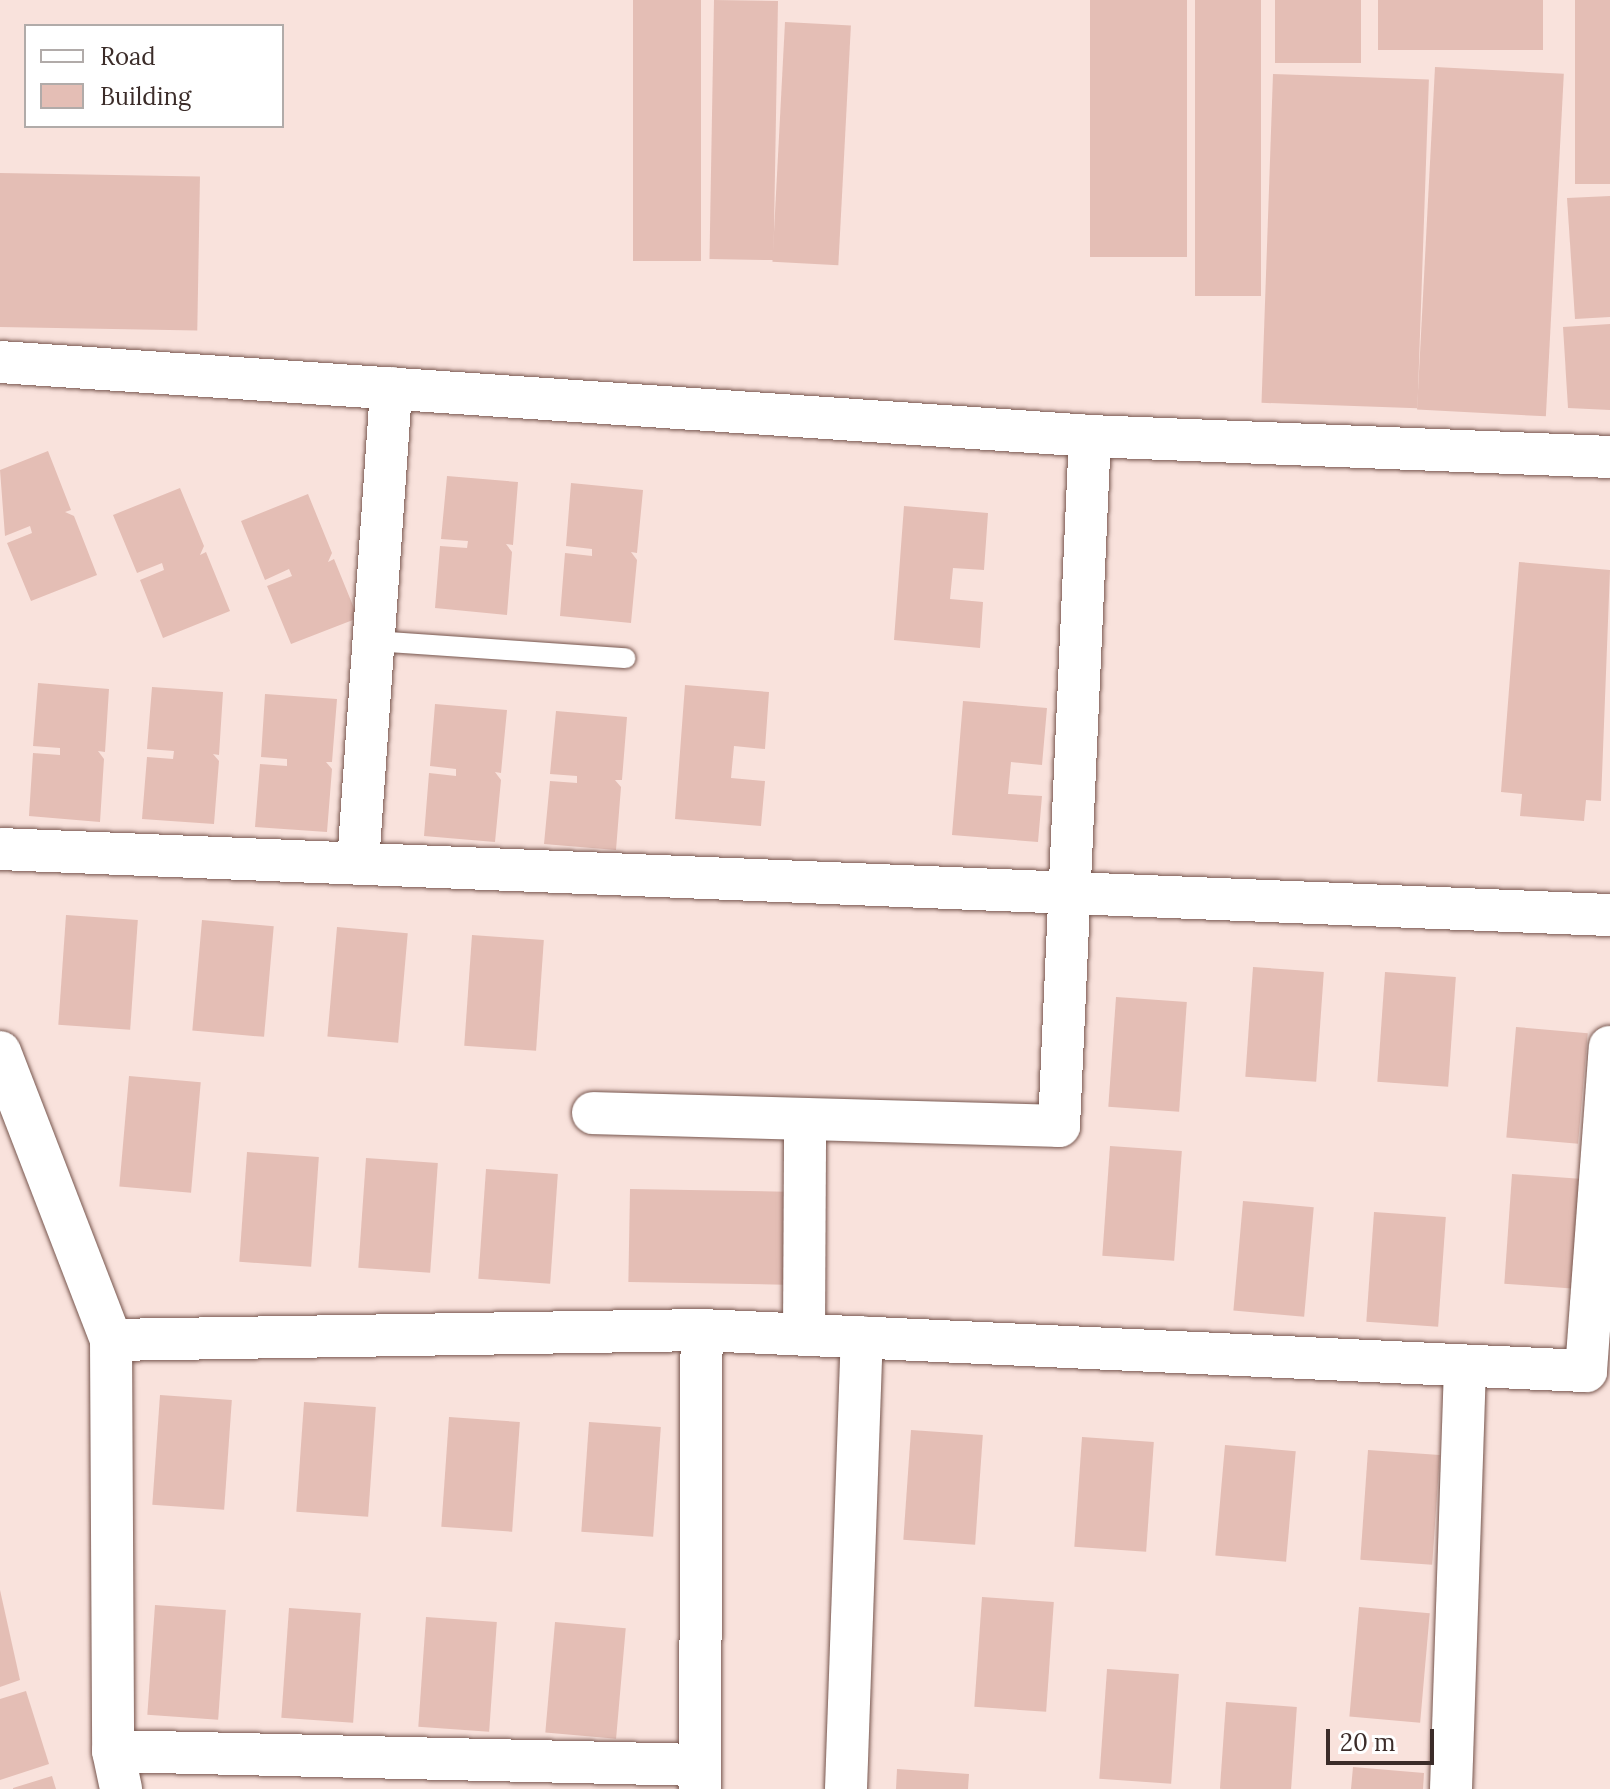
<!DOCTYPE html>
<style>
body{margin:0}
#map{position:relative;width:1610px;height:1789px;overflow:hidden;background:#f9e2dc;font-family:Lora,serif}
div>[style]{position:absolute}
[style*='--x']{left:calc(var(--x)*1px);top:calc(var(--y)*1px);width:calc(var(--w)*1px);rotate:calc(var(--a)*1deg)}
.building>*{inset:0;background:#e4beb5;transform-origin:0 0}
.roads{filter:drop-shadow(0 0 2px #77564e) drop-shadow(0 0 2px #77564e)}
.lane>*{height:20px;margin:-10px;padding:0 10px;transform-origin:10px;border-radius:10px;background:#fff}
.street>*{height:42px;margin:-21px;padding:0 21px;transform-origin:21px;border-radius:21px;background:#fff}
span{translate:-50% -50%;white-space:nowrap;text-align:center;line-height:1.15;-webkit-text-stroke:8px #fff;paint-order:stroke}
.legend{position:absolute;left:24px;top:24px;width:260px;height:104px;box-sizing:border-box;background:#fff;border:2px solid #b1aba9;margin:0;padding:10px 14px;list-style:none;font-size:24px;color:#3b2c29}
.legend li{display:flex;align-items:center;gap:16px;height:40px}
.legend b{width:40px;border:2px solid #b1aba9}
.scale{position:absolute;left:1326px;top:1729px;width:108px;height:36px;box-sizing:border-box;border:4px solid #3b2c29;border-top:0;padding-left:10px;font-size:24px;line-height:28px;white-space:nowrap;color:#3b2c29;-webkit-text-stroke:6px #fff;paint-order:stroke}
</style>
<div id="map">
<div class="building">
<i style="left:633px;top:0;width:68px;height:261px"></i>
<i style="left:714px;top:0;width:64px;height:259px;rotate:1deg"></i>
<i style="left:1090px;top:0;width:97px;height:257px"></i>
<i style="left:1195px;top:0;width:66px;height:296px"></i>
<i style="left:1275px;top:0;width:86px;height:63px"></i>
<i style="left:1378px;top:0;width:165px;height:50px"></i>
<i style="left:1575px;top:0;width:35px;height:184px"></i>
<i style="left:785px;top:22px;width:66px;height:240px;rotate:3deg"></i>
<i style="left:1435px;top:67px;width:129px;height:343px;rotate:3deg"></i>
<i style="left:1273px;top:74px;width:156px;height:329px;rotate:2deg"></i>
<i style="left:0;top:173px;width:200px;height:154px;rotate:1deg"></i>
<i style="clip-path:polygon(1610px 196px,1610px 317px,1575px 319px,1567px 198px)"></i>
<i style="clip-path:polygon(1610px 324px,1610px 410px,1568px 408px,1563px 327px)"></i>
<i style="clip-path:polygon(48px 451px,71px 510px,65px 512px,74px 516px,97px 575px,31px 601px,7px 543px,32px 533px,30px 526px,5px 536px,0 470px)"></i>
<i style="clip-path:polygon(447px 476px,518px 482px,513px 545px,506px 544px,512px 552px,507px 615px,435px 608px,440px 546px,467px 548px,468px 541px,441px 539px)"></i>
<i style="clip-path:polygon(571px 483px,643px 490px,637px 553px,631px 552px,637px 560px,631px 623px,560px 616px,565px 553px,592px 556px,592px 549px,566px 546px)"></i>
<i style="clip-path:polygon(180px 488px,204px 546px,200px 555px,206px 552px,230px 611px,163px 638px,140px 580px,164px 570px,162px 563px,137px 573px,113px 515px)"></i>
<i style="clip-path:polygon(308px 494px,332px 553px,328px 562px,334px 559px,358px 618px,291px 644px,267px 586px,292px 576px,289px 569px,265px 580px,241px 521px)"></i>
<i style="clip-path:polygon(904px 506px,988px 513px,984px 570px,953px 568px,950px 599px,983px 602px,980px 648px,894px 640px)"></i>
<i style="clip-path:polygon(1519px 562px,1610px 570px,1601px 801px,1586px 800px,1584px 821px,1520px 816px,1522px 794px,1501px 792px)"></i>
<i style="clip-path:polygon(38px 683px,109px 689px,105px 752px,98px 751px,104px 759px,100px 822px,29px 816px,33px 753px,60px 755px,60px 748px,33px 746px)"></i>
<i style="clip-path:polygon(685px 685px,769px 692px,765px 749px,734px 746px,731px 778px,765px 781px,761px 826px,675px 819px)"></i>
<i style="clip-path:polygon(152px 687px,223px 692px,219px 755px,213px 754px,219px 761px,214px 824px,142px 819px,147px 757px,173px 759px,174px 751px,147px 749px)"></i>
<i style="clip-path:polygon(265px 694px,337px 699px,332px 762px,326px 762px,332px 769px,327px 832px,255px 827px,260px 764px,287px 766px,287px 759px,261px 757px)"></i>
<i style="clip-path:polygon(963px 701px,1047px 708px,1042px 765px,1011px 762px,1008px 794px,1042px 796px,1038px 842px,952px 835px)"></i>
<i style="clip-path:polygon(435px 704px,507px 710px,501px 773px,495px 772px,501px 780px,495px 842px,424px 836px,429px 773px,456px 776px,456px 769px,430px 766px)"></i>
<i style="clip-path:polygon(556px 711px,627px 717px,622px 780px,615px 780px,621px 787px,616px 850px,544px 844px,550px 781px,577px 783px,577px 776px,550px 774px)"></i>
<i style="left:66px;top:915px;width:72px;height:110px;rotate:4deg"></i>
<i style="left:202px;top:920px;width:72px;height:111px;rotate:5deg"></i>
<i style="left:337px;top:927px;width:71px;height:110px;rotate:5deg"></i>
<i style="left:472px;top:935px;width:72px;height:111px;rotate:4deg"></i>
<i style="left:1253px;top:967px;width:71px;height:110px;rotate:4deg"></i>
<i style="left:1385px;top:972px;width:71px;height:110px;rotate:4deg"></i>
<i style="left:1116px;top:997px;width:71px;height:110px;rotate:4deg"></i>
<i style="left:1516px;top:1027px;width:72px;height:111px;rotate:5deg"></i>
<i style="left:129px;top:1076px;width:72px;height:111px;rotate:5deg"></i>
<i style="left:1110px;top:1146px;width:72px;height:110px;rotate:4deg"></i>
<i style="left:247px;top:1152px;width:72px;height:110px;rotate:4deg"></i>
<i style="left:366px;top:1158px;width:72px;height:110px;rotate:4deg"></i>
<i style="left:486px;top:1169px;width:72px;height:110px;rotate:4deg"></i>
<i style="left:1512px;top:1174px;width:71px;height:110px;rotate:4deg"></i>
<i style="left:630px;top:1189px;width:156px;height:93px;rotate:1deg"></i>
<i style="left:1243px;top:1201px;width:71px;height:110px;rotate:5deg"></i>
<i style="left:1374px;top:1212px;width:72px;height:110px;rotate:4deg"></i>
<i style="left:160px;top:1395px;width:72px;height:110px;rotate:4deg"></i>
<i style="left:304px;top:1402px;width:72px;height:110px;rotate:4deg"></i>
<i style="left:449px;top:1417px;width:71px;height:110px;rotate:4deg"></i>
<i style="left:589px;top:1422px;width:72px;height:110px;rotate:4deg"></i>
<i style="left:911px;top:1430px;width:72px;height:110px;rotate:4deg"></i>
<i style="left:1082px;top:1437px;width:72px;height:110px;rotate:4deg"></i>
<i style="left:1225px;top:1445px;width:71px;height:111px;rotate:5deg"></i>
<i style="left:1368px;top:1450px;width:72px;height:110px;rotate:4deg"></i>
<i style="clip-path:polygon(0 1590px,20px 1680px,0 1687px)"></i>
<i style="left:982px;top:1597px;width:72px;height:110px;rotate:4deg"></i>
<i style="left:155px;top:1605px;width:71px;height:110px;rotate:4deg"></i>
<i style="left:1359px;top:1607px;width:71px;height:110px;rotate:5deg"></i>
<i style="left:289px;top:1608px;width:72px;height:110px;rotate:4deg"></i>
<i style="left:426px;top:1617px;width:71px;height:110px;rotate:4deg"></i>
<i style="left:555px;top:1622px;width:71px;height:111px;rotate:5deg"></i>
<i style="left:1107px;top:1669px;width:72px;height:110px;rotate:4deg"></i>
<i style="clip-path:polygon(26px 1691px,49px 1764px,0 1780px,0 1699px)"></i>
<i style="left:1226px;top:1702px;width:71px;height:87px;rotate:4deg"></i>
<i style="clip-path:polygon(1353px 1767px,1424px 1773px,1423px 1789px,1351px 1789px)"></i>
<i style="clip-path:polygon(897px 1769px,969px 1774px,968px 1789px,896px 1789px)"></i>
<i style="clip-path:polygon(52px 1776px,56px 1789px,13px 1789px,13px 1788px)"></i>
</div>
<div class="roads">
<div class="lane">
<i style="--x:373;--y:641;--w:253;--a:3.9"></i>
</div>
<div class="street">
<i style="--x:0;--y:362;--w:1093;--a:3.88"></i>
<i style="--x:1090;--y:436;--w:520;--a:2.31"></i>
<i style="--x:0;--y:849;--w:1611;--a:2.35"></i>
<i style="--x:358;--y:863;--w:476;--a:-86"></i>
<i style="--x:0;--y:1052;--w:309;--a:68.9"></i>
<i style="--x:111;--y:1340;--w:411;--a:89.7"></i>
<i style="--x:113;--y:1751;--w:39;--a:78"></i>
<i style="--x:593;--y:1113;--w:466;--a:1.6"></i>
<i style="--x:1059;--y:1126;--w:691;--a:-87.43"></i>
<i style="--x:804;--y:1335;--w:216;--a:-89.7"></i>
<i style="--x:111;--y:1340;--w:591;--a:-0.97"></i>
<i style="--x:702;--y:1330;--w:885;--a:2.66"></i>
<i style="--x:1586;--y:1371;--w:325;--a:-85.8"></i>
<i style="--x:113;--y:1751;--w:587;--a:1.37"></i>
<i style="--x:700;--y:1789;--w:459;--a:-89.8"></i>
<i style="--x:846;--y:1789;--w:452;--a:-88"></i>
<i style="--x:1451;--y:1789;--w:423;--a:-88.1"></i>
</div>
</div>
<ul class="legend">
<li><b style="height:10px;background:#fff"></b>Road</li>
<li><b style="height:22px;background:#e4beb5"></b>Building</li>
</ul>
<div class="scale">20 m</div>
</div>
